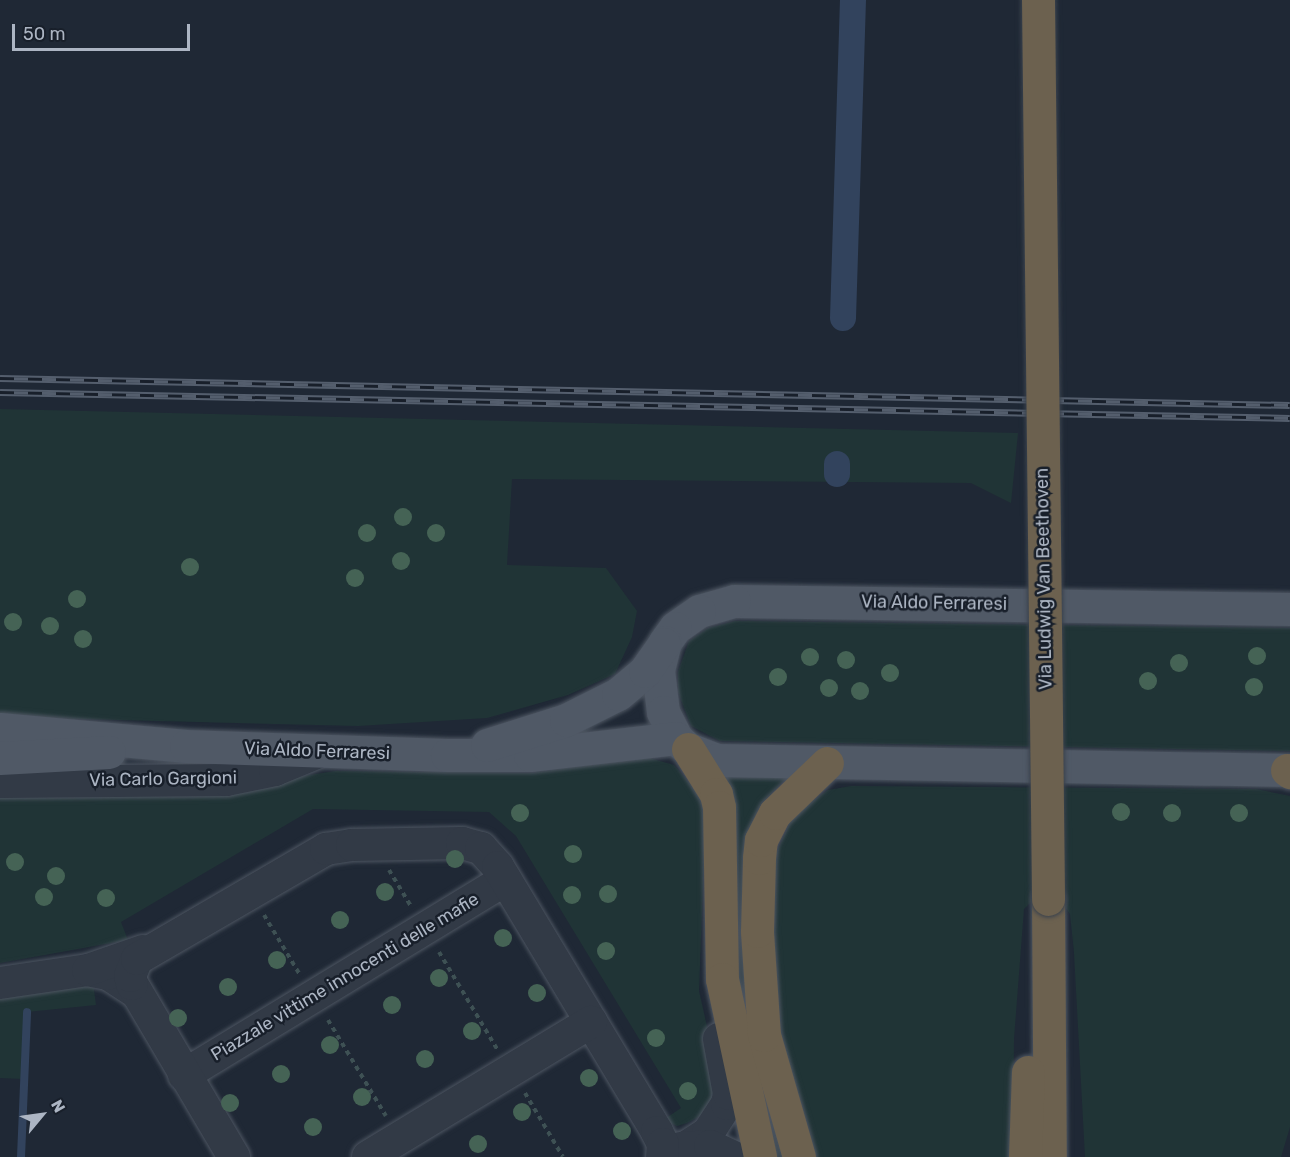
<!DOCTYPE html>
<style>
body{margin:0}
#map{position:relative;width:1290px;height:1157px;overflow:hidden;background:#1f2835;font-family:Rubik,sans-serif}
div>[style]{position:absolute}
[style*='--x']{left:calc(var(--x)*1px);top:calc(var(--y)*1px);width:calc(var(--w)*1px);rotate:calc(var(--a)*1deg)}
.green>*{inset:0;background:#203436}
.stream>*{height:8px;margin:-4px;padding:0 4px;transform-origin:4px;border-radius:4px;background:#32435d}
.canal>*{height:26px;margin:-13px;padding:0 13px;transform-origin:13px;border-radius:13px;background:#32435d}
.path>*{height:4px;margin-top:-2px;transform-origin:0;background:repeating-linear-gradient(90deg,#3e5154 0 4.5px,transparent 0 9px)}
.roads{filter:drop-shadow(0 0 2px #4d5561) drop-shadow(0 0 2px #4d5561)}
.minor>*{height:32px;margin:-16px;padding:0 16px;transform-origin:16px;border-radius:16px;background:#323a46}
.major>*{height:33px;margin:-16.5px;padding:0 16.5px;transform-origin:16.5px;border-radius:16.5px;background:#505966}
.highway>*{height:33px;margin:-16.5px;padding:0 16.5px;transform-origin:16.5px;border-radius:16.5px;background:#6c614f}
.rail>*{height:7px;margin-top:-3.5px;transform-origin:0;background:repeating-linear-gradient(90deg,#181f2a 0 14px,#545e6d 0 28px);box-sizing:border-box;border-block:2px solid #545e6d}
.bridges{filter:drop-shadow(0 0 2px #3a424d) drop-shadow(0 0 2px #3a424d)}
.highway-bridge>*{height:33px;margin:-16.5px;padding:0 16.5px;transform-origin:16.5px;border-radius:16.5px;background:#6c614f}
.trees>*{width:18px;height:18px;margin:-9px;border-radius:50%;background:#456355}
span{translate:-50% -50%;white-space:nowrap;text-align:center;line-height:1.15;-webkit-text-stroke:5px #181f2a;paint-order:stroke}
.street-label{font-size:18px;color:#acb5c3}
.north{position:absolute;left:12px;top:1085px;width:60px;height:60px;-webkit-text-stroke:4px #181f2a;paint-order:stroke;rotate:61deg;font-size:16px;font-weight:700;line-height:24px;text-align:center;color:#acb5c3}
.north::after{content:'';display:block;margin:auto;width:21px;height:27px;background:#acb5c3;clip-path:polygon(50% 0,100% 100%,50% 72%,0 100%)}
.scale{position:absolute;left:12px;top:24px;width:178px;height:27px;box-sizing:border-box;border:3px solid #acb5c3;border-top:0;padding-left:8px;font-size:18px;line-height:21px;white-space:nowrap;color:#acb5c3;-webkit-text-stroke:4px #181f2a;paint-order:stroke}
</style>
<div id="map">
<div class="green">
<i style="clip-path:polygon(0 409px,1018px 433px,1011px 503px,971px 483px,512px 479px,507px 565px,606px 568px,637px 611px,632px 637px,615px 674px,568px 695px,487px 718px,358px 726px,0 717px)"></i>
<i style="clip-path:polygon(735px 621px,1290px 628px,1290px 751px,720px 741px,691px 726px,678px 692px,678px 672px,689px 641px,708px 628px)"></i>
<i style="clip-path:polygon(646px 757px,674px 765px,706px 803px,699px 991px,719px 1080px,718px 1093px,702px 1115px,687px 1123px,677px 1126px,663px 1120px,681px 1108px,516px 836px,489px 812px,313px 809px,121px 922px,128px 940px,0 963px,0 790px,291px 778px,335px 771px,531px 773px)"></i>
<i style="clip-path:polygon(717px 775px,788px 776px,761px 804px,753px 823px,787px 1157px,770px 1157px,738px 1008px)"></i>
<i style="clip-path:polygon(851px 786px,1256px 789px,1290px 796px,1290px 1127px,1281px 1157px,1085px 1157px,1074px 953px,1070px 914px,1061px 901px,1032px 901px,1024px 909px,1014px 1039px,1013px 1157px,813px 1157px,781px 1040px,774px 978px,773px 861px,793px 815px,828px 790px)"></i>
<i style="clip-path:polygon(93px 982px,96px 1005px,27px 1012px,23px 1079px,0 1078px,0 998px)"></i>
</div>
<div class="stream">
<i style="--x:21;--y:1157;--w:145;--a:-87.6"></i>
</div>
<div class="canal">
<i style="--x:843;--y:318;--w:318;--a:-88.2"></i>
<i style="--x:837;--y:474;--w:10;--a:-90"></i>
</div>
<div class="path">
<i style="--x:389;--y:870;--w:44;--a:58.8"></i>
<i style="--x:264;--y:915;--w:70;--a:59"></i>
<i style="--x:439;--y:952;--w:113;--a:59.1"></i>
<i style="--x:328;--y:1020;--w:112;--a:58.9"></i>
<i style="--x:525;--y:1093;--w:74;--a:59.3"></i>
</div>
<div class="roads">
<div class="minor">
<i style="--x:0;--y:782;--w:226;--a:-0.5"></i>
<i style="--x:226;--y:780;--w:50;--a:-11.5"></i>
<i style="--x:275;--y:770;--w:50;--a:-22.4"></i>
<i style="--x:0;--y:983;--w:89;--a:-8.4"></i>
<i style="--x:136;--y:992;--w:33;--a:-147"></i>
<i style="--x:108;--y:974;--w:20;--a:-169"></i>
<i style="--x:88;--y:970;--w:58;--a:-19.1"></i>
<i style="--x:184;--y:1075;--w:376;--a:-31.3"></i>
<i style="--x:688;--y:1146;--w:24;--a:-33"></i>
<i style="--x:708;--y:1133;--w:35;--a:-57"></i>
<i style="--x:727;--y:1104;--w:10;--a:-79"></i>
<i style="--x:729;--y:1094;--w:56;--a:-100.3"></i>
<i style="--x:681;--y:1148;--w:29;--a:-4"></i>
<i style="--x:710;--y:1146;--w:26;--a:25"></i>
<i style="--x:234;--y:1157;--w:201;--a:-120.5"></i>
<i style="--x:132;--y:984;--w:8;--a:-104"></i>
<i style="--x:130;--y:976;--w:18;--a:-68"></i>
<i style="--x:137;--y:959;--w:219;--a:-30.2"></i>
<i style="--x:326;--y:849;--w:26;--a:-9"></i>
<i style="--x:352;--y:845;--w:110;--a:-1"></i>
<i style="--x:462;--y:843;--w:20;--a:15"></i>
<i style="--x:481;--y:848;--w:25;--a:48"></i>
<i style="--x:498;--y:867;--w:309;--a:59"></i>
<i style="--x:657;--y:1132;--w:13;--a:63"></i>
<i style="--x:663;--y:1144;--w:13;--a:94"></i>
<i style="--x:368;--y:1157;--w:261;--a:-31.2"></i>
</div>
<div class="major">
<i style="--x:1290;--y:609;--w:556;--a:-179.18"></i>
<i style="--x:734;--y:601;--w:36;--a:164"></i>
<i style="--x:699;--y:611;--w:29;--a:145"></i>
<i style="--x:675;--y:628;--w:17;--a:126"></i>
<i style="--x:665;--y:642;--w:29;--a:104"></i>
<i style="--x:658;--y:670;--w:42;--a:83.2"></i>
<i style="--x:663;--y:712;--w:29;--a:63"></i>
<i style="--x:676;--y:738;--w:16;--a:43"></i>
<i style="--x:688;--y:749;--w:30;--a:21"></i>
<i style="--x:716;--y:760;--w:574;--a:1"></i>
<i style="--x:0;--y:729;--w:187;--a:5.2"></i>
<i style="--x:186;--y:746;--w:261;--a:2"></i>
<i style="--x:447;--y:755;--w:83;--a:0"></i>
<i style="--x:530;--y:755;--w:147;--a:-6.6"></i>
<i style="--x:487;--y:745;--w:83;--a:-17.6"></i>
<i style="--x:566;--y:720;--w:58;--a:-26.6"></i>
<i style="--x:618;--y:694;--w:35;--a:-40"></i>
<i style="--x:645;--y:671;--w:33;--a:-55"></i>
<i style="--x:0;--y:758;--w:109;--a:-3.2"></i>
</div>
<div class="highway">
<i style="--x:688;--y:749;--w:53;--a:58.1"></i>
<i style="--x:716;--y:794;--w:13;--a:77"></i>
<i style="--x:719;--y:807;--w:172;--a:89"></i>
<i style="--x:722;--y:979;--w:182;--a:77.9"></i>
<i style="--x:1287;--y:770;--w:4;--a:34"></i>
<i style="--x:1048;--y:899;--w:258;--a:89.6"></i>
<i style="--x:799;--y:1157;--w:127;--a:-106"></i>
<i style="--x:764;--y:1035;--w:104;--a:-93.9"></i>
<i style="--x:757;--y:931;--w:73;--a:-88.4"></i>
<i style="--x:759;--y:858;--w:18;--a:-84"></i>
<i style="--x:761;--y:840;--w:30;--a:-63"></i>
<i style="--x:775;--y:813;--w:72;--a:-43.9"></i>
<i style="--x:1025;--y:1157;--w:85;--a:-88"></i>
</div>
</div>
<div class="rail">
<i style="--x:0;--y:378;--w:1290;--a:1.2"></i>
<i style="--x:0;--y:392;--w:1290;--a:1.15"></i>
</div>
<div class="bridges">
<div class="highway-bridge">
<i style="--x:1038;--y:0;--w:899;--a:89.36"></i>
</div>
</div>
<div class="trees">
<i style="left:403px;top:517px"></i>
<i style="left:367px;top:533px"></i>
<i style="left:436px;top:533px"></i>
<i style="left:401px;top:561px"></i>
<i style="left:190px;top:567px"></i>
<i style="left:355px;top:578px"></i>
<i style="left:77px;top:599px"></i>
<i style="left:13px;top:622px"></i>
<i style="left:50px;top:626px"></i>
<i style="left:83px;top:639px"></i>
<i style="left:1257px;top:656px"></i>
<i style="left:810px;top:657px"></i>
<i style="left:846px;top:660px"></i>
<i style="left:1179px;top:663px"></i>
<i style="left:890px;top:673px"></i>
<i style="left:778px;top:677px"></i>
<i style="left:1148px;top:681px"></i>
<i style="left:1254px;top:687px"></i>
<i style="left:829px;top:688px"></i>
<i style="left:860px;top:691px"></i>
<i style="left:1121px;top:812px"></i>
<i style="left:520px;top:813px"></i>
<i style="left:1172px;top:813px"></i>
<i style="left:1239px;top:813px"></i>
<i style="left:573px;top:854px"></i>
<i style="left:455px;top:859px"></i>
<i style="left:15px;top:862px"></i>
<i style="left:56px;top:876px"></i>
<i style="left:385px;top:892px"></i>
<i style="left:608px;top:894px"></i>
<i style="left:572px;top:895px"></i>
<i style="left:44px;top:897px"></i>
<i style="left:106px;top:898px"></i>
<i style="left:340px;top:920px"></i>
<i style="left:503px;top:938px"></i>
<i style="left:606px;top:951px"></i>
<i style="left:277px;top:960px"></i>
<i style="left:439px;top:978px"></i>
<i style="left:228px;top:987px"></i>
<i style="left:537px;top:993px"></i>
<i style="left:392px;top:1005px"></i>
<i style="left:178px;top:1018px"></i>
<i style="left:472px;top:1031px"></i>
<i style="left:656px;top:1038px"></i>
<i style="left:330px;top:1045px"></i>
<i style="left:425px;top:1059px"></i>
<i style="left:281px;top:1074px"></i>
<i style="left:589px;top:1078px"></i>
<i style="left:688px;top:1091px"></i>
<i style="left:362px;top:1097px"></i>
<i style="left:230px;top:1103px"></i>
<i style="left:522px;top:1112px"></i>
<i style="left:313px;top:1127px"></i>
<i style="left:622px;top:1131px"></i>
<i style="left:478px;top:1144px"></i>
</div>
<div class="street-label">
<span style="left:1044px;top:579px;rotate:-91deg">Via Ludwig Van Beethoven</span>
<span style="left:934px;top:603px;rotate:1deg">Via Aldo Ferraresi</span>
<span style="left:317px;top:751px;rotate:2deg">Via Aldo Ferraresi</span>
<span style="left:163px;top:779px;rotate:-1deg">Via Carlo Gargioni</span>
<span style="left:345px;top:977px;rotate:-31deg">Piazzale vittime innocenti delle mafie</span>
</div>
<div class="north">N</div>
<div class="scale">50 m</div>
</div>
